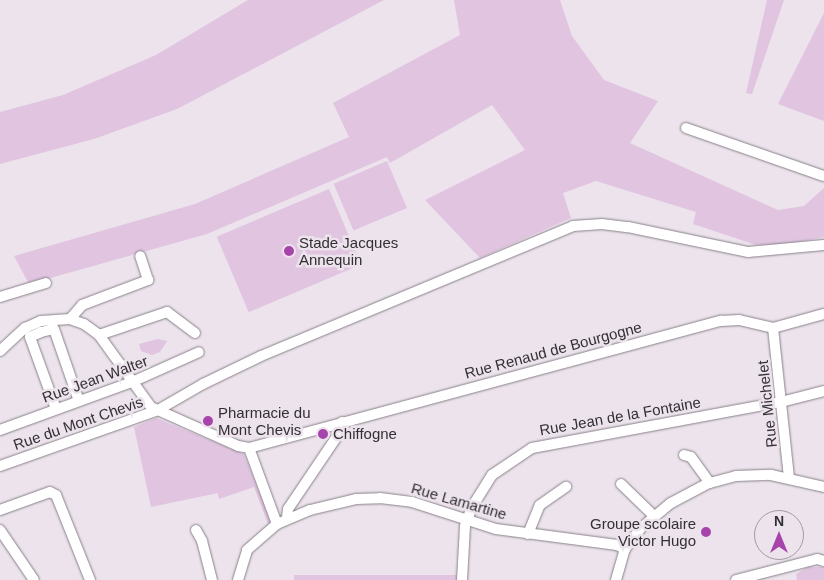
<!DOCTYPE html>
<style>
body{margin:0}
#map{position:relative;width:824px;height:580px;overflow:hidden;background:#ece3ec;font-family:Helvetica,sans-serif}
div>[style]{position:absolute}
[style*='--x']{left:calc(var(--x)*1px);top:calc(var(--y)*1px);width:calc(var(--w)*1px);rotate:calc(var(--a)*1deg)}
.green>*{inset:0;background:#e0c4e0;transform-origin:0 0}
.roads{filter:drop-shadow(0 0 1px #898189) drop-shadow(0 0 1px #898189)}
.minor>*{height:10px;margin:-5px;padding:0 5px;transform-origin:5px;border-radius:5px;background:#fff}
.dots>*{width:14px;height:14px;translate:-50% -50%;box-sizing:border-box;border:2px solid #ece3ec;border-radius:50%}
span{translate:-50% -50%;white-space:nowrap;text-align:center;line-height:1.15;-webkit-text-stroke:5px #ece3ec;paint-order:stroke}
.poi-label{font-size:15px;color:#333033}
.left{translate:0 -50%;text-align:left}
.right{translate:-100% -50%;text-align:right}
.street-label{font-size:15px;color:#333033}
.north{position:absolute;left:754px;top:510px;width:50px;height:50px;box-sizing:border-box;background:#ece3ec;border:1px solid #a29ba2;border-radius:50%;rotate:0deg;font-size:14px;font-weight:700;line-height:20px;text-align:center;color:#333033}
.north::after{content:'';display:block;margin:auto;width:18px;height:22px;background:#a644ab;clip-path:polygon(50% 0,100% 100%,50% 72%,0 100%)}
</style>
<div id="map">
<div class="green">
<i style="clip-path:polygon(248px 0,384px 0,177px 109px,94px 139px,0 164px,0 112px,63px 95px,156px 55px)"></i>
<i style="clip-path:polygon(454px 0,560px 0,572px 36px,604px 80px,658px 101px,630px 143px,778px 210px,804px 206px,824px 188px,824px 237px,790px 244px,756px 245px,693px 224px,696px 212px,596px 181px,563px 193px,571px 218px,480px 258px,425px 200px,525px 150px,492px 105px,390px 163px,387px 157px,207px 234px,29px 284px,14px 256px,195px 204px,349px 137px,333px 103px,460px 35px)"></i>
<i style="clip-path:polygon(767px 0,784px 0,752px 94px,746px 93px)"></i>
<i style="clip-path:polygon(824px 13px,824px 121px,778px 104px)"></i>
<i style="left:387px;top:161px;width:51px;height:58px;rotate:67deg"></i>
<i style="left:329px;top:189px;width:82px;height:122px;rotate:67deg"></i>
<i style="clip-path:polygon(158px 339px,167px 341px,160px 352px,152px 355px,141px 351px,139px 344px)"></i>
<i style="clip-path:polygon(156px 418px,244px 454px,271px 521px,268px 524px,254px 487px,219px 499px,218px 493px,151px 507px,134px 427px)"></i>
<i style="clip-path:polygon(808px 567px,824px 567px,824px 580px,797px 580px,796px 574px)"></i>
<i style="left:294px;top:575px;width:163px;height:9px"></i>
</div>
<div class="roads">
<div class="minor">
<i style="--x:686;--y:128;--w:146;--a:19.2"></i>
<i style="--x:0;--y:297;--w:48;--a:-16.9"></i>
<i style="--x:70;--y:319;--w:18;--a:-49"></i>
<i style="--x:82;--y:305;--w:71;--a:-20.7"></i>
<i style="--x:148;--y:280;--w:25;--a:-108"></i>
<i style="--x:773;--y:328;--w:151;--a:83.9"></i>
<i style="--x:99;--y:335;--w:72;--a:-18.7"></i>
<i style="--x:167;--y:312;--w:35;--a:37"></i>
<i style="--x:0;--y:351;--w:34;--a:-43"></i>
<i style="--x:25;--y:328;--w:17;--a:-24"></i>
<i style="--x:41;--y:321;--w:29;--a:-4"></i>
<i style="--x:70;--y:319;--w:15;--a:20"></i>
<i style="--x:84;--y:324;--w:19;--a:36"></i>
<i style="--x:99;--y:335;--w:89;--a:54.2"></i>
<i style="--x:151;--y:407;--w:95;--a:24.1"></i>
<i style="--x:238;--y:446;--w:11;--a:10"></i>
<i style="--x:249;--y:448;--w:489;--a:-15.1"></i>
<i style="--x:721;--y:321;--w:18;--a:-3"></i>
<i style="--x:739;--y:320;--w:35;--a:13"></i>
<i style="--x:773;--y:328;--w:53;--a:-15.4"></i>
<i style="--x:56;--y:409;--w:77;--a:-109.9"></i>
<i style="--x:30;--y:337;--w:12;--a:-24"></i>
<i style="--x:41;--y:332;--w:13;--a:-13"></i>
<i style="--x:54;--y:329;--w:76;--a:70.9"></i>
<i style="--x:0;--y:430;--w:140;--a:-20"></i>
<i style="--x:132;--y:382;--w:73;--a:-24.1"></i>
<i style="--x:249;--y:448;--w:81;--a:69.8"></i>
<i style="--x:684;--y:455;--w:7;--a:16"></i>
<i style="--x:691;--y:457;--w:32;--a:54"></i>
<i style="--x:0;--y:466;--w:168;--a:-19.5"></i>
<i style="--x:158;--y:410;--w:52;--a:-30"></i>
<i style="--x:203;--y:384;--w:64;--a:-25.8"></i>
<i style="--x:261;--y:356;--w:338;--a:-22.6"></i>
<i style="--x:573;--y:226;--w:29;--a:-4"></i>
<i style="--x:602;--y:224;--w:26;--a:7"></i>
<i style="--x:628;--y:227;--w:123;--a:11.8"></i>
<i style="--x:748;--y:252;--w:76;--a:-5.3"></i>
<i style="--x:621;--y:484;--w:46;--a:44.1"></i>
<i style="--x:0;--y:510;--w:53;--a:-19.8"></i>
<i style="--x:50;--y:492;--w:7;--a:27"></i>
<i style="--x:56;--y:495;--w:92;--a:68.2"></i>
<i style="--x:287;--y:518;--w:9;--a:-84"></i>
<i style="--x:288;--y:509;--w:97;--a:-56"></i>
<i style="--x:342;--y:429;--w:7;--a:-90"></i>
<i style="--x:0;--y:530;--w:60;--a:55.8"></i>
<i style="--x:196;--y:530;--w:13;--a:61"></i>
<i style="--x:202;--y:541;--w:40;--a:75.6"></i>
<i style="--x:528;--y:534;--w:31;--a:-68"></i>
<i style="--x:540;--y:505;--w:32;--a:-35"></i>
<i style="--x:238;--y:580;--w:31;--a:-73"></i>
<i style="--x:247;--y:550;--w:40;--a:-41"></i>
<i style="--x:277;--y:524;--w:36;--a:-23"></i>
<i style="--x:310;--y:510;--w:47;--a:-13.4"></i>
<i style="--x:356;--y:499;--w:24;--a:-2"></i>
<i style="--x:380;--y:498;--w:32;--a:7"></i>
<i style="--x:412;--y:502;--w:88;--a:17.8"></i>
<i style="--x:496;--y:529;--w:122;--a:7.5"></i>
<i style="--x:617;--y:545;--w:9;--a:27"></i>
<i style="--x:462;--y:580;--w:54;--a:-86.8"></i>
<i style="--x:465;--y:526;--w:20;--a:-70"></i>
<i style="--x:472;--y:507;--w:38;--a:-58"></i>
<i style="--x:492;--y:475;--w:48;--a:-34"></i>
<i style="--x:532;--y:448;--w:253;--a:-10.5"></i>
<i style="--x:781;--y:402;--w:44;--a:-14.3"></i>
<i style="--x:616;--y:580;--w:32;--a:-74"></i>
<i style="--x:625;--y:549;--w:26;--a:-53"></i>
<i style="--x:641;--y:528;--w:39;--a:-40"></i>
<i style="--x:671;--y:503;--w:40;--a:-28"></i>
<i style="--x:706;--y:484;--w:31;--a:-15"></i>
<i style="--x:736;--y:476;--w:35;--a:-2"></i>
<i style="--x:771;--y:475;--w:54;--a:12.8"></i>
<i style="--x:736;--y:580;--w:84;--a:-14.5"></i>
<i style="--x:817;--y:559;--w:7;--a:16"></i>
</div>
</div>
<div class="dots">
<i style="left:289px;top:251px;background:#a644ab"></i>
<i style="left:208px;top:421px;background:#a644ab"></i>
<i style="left:323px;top:434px;background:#a644ab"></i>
<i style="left:706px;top:532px;background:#a644ab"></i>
</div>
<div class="poi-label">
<span class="left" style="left:299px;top:251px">Stade Jacques<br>Annequin</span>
<span class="left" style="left:218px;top:421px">Pharmacie du<br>Mont Chevis</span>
<span class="left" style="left:333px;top:434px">Chiffogne</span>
<span class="right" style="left:696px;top:532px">Groupe scolaire<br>Victor Hugo</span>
</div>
<div class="street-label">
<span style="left:553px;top:350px;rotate:-15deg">Rue Renaud de Bourgogne</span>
<span style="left:95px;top:379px;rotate:-20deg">Rue Jean Walter</span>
<span style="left:767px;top:404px;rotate:-96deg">Rue Michelet</span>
<span style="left:620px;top:416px;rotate:-10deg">Rue Jean de la Fontaine</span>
<span style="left:78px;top:423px;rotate:-19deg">Rue du Mont Chevis</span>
<span style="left:459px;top:501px;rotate:16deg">Rue Lamartine</span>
</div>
<div class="north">N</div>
</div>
